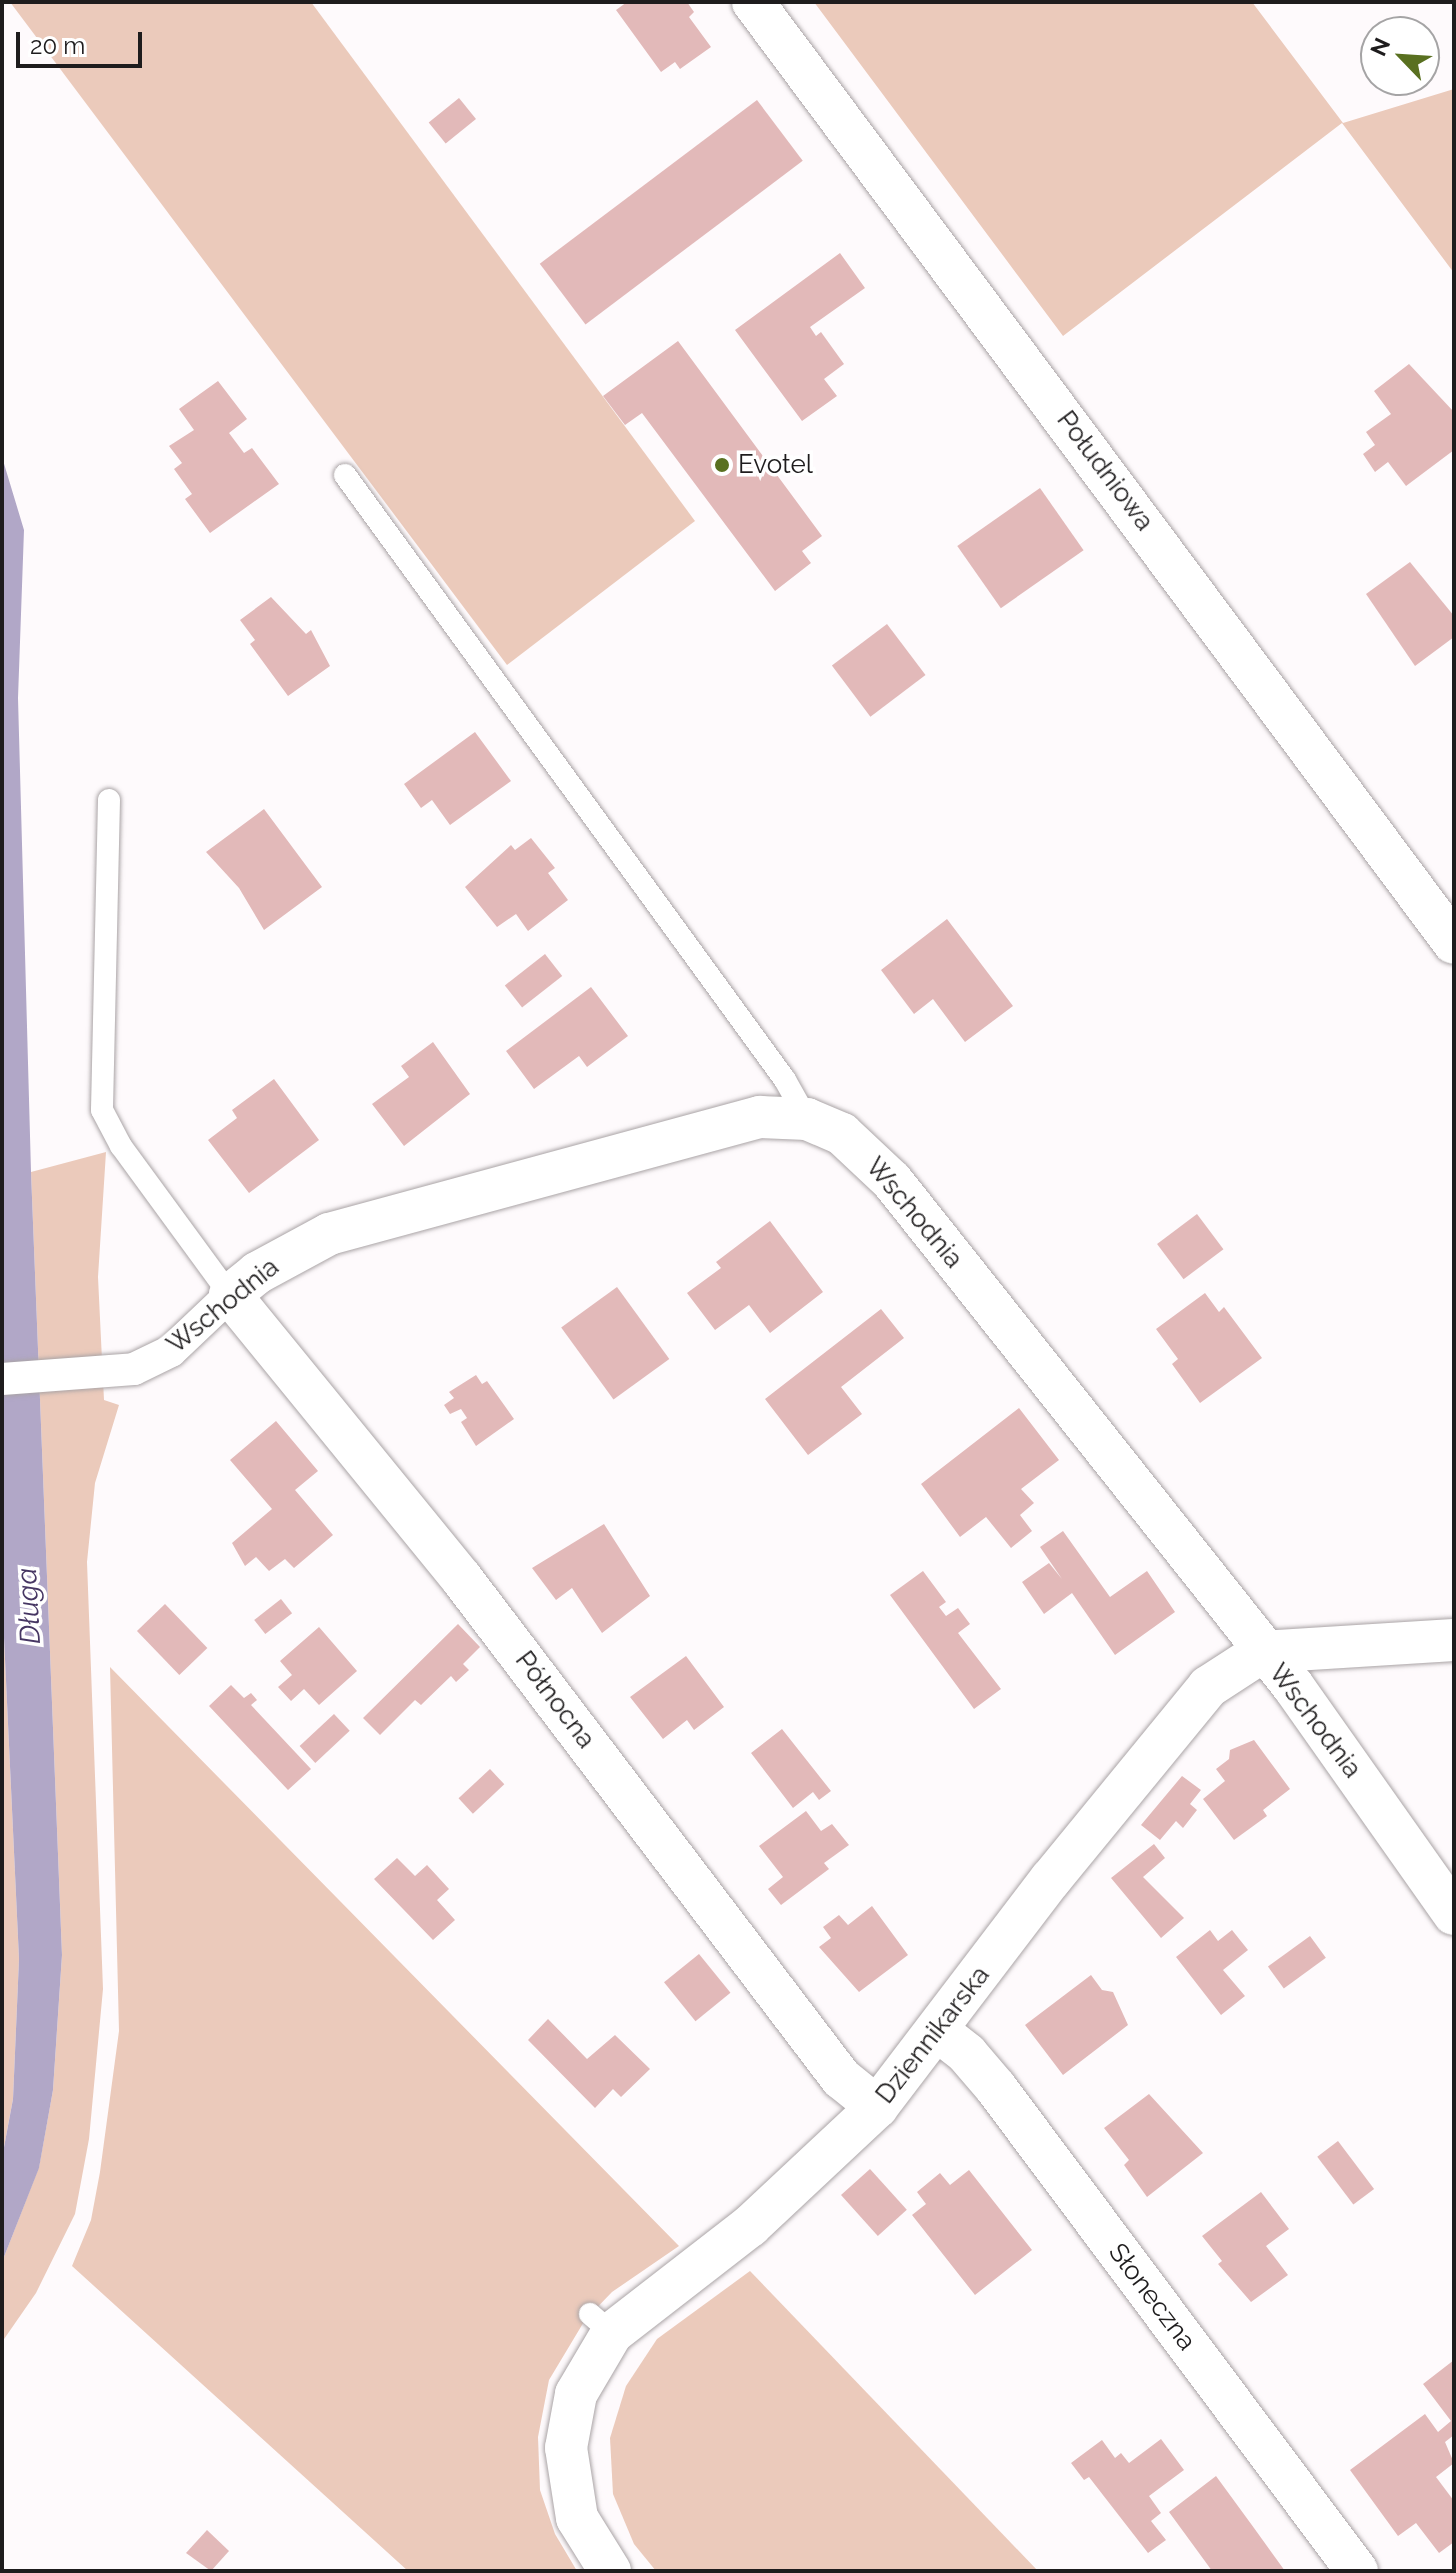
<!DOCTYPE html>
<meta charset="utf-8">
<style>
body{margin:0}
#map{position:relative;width:1456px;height:2573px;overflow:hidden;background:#fefafc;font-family:Raleway,sans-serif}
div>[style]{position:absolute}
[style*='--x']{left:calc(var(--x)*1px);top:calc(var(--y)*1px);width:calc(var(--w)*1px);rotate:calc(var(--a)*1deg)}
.green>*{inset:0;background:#ebcabb}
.water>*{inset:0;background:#b1a7c7}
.building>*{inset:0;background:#e2b9b9;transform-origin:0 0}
.roads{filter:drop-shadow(0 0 2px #aaa4a6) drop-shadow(0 0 2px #aaa4a6)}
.service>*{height:22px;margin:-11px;padding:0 11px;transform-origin:11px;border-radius:11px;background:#fff}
.pedestrian>*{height:32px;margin:-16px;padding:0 16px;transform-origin:16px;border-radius:16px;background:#fff}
.minor>*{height:42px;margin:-21px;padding:0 21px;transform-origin:21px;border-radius:21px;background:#fff}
.dots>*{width:22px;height:22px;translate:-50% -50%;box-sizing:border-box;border:4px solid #fff;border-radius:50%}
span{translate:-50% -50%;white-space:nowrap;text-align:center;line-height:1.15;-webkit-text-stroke:7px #fff;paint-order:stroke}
.poi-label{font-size:26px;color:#1e1c1d}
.left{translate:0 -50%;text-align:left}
.street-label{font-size:26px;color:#1e1c1d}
.water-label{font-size:28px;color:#463663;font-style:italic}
.frame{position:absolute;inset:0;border:4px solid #1e1c1d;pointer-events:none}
.north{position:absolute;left:1360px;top:16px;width:80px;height:80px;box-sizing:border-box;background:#fff;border:2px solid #a5a4a5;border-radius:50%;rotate:295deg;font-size:22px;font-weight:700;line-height:32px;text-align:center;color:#1e1c1d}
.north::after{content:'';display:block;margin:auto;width:28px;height:36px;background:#597020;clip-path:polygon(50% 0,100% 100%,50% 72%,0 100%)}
.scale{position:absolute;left:16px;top:32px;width:126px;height:36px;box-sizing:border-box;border:4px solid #1e1c1d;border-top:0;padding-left:10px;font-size:24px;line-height:28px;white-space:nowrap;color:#1e1c1d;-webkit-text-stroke:6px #fff;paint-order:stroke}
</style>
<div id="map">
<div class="green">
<i style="clip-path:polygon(10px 2px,311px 2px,695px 521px,507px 665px)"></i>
<i style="clip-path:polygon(814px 2px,1252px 2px,1343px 123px,1454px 89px,1454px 273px,1342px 123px,1063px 336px)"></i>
<i style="clip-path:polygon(106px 1152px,98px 1277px,102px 1360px,104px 1400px,119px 1405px,95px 1483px,87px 1562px,103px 1989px,89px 2139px,75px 2214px,36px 2293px,2px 2342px,2px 2262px,39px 2167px,53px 2090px,62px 1955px,31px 1172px)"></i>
<i style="clip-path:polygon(2px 1595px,19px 1959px,13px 2099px,2px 2158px)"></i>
<i style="clip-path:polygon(110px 1667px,679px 2246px,612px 2292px,585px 2320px,549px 2380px,538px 2437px,540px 2490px,555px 2534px,577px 2571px,408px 2571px,72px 2266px,91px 2220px,100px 2172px,119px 2031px)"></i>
<i style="clip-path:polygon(750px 2271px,1038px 2571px,656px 2571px,634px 2544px,613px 2494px,610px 2438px,626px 2386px,657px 2339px)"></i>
</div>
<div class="water">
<i style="clip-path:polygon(2px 457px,24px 530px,18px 698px,31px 1172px,62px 1955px,53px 2090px,39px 2168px,2px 2262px,2px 2158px,13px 2099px,19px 1959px,2px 1595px)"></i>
</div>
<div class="building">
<i style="clip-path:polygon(627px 2px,687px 2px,694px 12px,689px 17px,711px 47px,680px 69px,675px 62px,661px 72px,616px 10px)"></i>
<i style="left:459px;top:98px;width:27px;height:39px;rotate:51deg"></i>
<i style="left:757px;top:100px;width:76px;height:272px;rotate:53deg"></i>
<i style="clip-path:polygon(840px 253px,865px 288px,810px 327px,816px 336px,821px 332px,844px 364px,824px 379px,837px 396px,802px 421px,735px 330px)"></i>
<i style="clip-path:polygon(678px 341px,822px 536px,802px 551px,811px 563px,775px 591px,642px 413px,625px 425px,603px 396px)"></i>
<i style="clip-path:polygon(1409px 364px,1454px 412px,1454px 450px,1406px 486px,1388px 462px,1375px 472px,1363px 454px,1375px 445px,1366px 432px,1391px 414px,1374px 391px)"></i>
<i style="clip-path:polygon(218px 381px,247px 419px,229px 433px,244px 453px,252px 448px,279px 484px,210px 533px,185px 499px,192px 494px,174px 469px,182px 463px,169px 446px,194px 430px,179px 409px)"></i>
<i style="left:1040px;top:488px;width:76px;height:101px;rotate:55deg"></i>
<i style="clip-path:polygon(1410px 562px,1454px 616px,1454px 637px,1415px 666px,1366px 594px)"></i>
<i style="clip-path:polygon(271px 597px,306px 634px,311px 630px,330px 666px,288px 696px,250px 644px,255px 640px,240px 620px)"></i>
<i style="left:887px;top:624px;width:64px;height:69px;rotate:53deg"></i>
<i style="clip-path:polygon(475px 732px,511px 781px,450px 825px,432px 800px,421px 808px,404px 784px)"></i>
<i style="clip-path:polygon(264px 809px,322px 887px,264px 930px,239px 888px,206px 852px)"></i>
<i style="clip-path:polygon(531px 838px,555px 868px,548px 873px,568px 900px,528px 931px,516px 914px,497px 927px,465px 887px,511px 845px,515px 850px)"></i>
<i style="clip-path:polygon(947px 919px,1013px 1006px,965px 1042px,933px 999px,914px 1014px,881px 970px)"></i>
<i style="left:545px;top:954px;width:28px;height:51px;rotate:52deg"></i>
<i style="clip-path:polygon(591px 987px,628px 1036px,587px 1067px,579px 1056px,534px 1089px,506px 1051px)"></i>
<i style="clip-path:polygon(433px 1042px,470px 1094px,404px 1146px,372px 1104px,409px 1077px,401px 1066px)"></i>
<i style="clip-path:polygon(274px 1079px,319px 1140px,249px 1193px,208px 1140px,237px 1118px,232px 1110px)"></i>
<i style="left:1197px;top:1214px;width:44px;height:50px;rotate:53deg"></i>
<i style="clip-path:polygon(770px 1221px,823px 1292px,770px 1333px,749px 1305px,715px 1330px,687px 1293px,721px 1268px,716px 1262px)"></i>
<i style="left:617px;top:1287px;width:89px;height:69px;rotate:54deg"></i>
<i style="clip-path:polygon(1205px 1293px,1219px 1312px,1224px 1307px,1262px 1358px,1200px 1403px,1172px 1364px,1178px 1359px,1156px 1329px)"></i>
<i style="clip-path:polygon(881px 1309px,904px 1338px,841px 1387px,862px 1414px,808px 1455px,765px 1399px)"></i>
<i style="clip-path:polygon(476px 1375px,482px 1384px,487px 1381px,514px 1419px,476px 1446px,461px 1422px,467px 1418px,461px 1409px,450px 1414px,444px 1405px,454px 1398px,449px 1392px)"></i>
<i style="clip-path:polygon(1019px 1408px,1059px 1460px,1021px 1489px,1034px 1503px,1020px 1515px,1032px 1531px,1011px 1548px,986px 1517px,960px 1537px,921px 1484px)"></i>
<i style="clip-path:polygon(276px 1421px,318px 1471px,295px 1490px,333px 1535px,294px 1568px,285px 1559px,269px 1571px,256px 1557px,245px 1566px,232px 1543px,272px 1509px,230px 1460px)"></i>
<i style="clip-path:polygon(604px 1524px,650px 1596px,602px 1633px,572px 1588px,556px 1600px,532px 1568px)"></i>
<i style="clip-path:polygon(1063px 1531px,1110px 1597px,1147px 1571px,1175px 1612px,1115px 1655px,1072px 1593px,1044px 1614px,1022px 1582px,1049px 1563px,1062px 1579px,1040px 1547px)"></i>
<i style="clip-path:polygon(923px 1571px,946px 1602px,939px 1607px,946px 1616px,958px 1608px,970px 1624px,958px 1633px,1001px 1689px,974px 1709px,890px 1595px)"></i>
<i style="left:281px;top:1599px;width:18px;height:34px;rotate:52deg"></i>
<i style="left:165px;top:1604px;width:61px;height:39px;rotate:46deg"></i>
<i style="clip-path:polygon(458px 1624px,480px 1647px,463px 1664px,469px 1670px,456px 1682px,451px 1676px,421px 1705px,415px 1700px,380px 1735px,363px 1718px)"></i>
<i style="clip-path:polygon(319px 1627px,357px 1671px,319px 1705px,304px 1689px,291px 1701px,278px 1687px,292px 1675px,280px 1661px)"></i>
<i style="clip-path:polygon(686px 1656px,724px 1707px,694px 1730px,687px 1720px,663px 1739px,630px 1697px)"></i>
<i style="clip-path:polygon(231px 1685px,244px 1698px,251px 1693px,257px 1700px,251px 1705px,311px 1769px,288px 1790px,209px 1706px)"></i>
<i style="left:334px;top:1714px;width:23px;height:47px;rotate:47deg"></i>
<i style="clip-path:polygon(782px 1729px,831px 1791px,819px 1800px,813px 1792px,793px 1808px,751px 1753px)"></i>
<i style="clip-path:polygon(1254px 1740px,1290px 1789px,1263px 1810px,1267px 1816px,1234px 1840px,1203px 1799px,1225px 1781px,1216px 1769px,1229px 1759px,1230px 1750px)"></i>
<i style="left:490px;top:1769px;width:21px;height:43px;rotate:47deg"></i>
<i style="clip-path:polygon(1182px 1776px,1201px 1790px,1190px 1804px,1197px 1810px,1183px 1828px,1176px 1821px,1160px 1840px,1141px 1825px)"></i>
<i style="clip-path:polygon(806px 1811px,821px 1831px,832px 1824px,849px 1845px,824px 1863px,829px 1869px,781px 1905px,768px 1889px,783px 1877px,759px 1846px)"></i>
<i style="clip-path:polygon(1154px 1844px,1165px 1858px,1143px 1877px,1184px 1918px,1161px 1938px,1111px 1878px)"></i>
<i style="clip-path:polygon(397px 1858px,415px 1876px,427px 1865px,449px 1889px,437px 1900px,455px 1920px,433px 1940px,374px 1879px)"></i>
<i style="clip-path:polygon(872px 1906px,908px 1955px,859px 1992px,819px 1947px,831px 1938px,823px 1927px,839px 1915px,848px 1925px)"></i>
<i style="clip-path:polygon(1210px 1930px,1218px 1941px,1232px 1930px,1248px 1950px,1223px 1970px,1245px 1996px,1221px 2015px,1176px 1957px)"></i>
<i style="left:1310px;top:1936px;width:27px;height:52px;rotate:54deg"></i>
<i style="left:699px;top:1954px;width:50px;height:45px;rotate:51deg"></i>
<i style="clip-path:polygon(1091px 1975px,1102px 1990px,1113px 1992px,1128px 2025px,1063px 2075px,1025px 2025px)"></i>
<i style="clip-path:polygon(548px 2019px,587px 2059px,615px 2035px,650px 2069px,621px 2097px,613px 2089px,595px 2108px,528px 2040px)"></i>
<i style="clip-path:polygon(1149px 2094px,1203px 2153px,1147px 2197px,1124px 2165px,1129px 2160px,1104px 2128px)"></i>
<i style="left:1338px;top:2141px;width:60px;height:26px;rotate:53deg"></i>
<i style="left:870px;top:2169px;width:55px;height:39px;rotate:48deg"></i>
<i style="clip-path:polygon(969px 2170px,1032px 2250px,975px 2295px,912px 2215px,926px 2204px,917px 2192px,940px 2173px,950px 2185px)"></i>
<i style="clip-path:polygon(1261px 2192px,1289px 2229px,1266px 2246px,1288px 2275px,1251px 2302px,1218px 2264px,1222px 2261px,1202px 2236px)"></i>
<i style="clip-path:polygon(1454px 2360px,1454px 2435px,1445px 2442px,1454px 2463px,1436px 2477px,1454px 2501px,1454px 2542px,1439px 2553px,1416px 2523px,1398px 2536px,1350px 2470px,1425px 2414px,1438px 2432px,1451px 2421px,1423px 2384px)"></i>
<i style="clip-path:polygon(1161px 2439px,1184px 2470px,1149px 2496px,1161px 2513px,1151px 2521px,1166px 2540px,1148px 2553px,1089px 2477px,1084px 2480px,1071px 2463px,1102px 2440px,1115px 2458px,1121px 2453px,1129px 2463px)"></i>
<i style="clip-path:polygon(1216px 2476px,1254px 2528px,1285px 2571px,1212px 2571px,1207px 2564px,1169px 2512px)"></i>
<i style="clip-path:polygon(207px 2530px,229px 2551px,211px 2571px,186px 2553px)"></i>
</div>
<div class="roads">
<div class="service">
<i style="--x:345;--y:475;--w:748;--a:53.97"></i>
<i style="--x:785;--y:1080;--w:45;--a:60.6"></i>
<i style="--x:109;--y:800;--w:310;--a:91.3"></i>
<i style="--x:102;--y:1110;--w:41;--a:62.2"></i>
<i style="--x:121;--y:1146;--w:185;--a:53.8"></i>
<i style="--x:590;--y:2314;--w:29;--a:41"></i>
</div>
<div class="pedestrian">
<i style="--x:2;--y:1379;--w:132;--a:-4.3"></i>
<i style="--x:134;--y:1369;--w:41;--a:-25.9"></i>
<i style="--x:171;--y:1351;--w:81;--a:-43.5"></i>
</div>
<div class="minor">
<i style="--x:753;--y:2;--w:1173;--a:53.32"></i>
<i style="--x:938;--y:2031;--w:37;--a:38"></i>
<i style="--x:967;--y:2054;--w:45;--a:49.5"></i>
<i style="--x:996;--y:2088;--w:603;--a:53.23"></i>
<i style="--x:877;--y:2107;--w:46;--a:-141.1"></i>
<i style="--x:841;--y:2078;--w:627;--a:-127.22"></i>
<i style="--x:462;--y:1579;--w:367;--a:-129.2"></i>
<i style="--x:230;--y:1295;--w:35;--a:-39"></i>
<i style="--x:257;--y:1273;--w:82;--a:-28.4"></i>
<i style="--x:329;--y:1234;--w:447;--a:-15.2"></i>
<i style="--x:760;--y:1117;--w:47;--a:2.4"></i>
<i style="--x:807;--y:1119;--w:38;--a:23"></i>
<i style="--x:842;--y:1134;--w:69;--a:43.2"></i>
<i style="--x:892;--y:1181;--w:645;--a:51.55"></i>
<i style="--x:1293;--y:1686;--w:279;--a:54.8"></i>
<i style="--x:610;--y:2571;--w:62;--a:-121.9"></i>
<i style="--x:577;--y:2518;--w:71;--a:-98.9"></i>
<i style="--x:566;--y:2448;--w:55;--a:-79.5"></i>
<i style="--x:576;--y:2394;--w:71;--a:-59.5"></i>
<i style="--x:612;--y:2333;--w:175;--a:-37.8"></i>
<i style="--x:750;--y:2226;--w:174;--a:-43.1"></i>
<i style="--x:877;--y:2107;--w:287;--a:-52.7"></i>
<i style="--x:1051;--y:1879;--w:248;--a:-50.7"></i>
<i style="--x:1208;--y:1687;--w:64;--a:-32.9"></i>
<i style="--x:1262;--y:1652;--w:192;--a:-3.6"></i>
</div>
</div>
<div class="dots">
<i style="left:722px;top:465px;background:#597020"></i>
</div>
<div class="poi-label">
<span class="left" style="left:738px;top:465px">Evotel</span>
</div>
<div class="street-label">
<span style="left:1105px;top:471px;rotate:53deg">Południowa</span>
<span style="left:914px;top:1213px;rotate:50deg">Wschodnia</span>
<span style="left:223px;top:1306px;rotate:-39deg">Wschodnia</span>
<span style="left:555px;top:1700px;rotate:53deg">Północna</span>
<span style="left:1315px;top:1721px;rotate:53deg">Wschodnia</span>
<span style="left:933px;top:2035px;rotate:-52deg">Dziennikarska</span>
<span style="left:1152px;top:2297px;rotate:53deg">Słoneczna</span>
</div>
<div class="water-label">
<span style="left:29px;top:1606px;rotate:-93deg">Długa</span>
</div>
<div class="frame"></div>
<div class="north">N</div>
<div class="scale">20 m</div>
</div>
